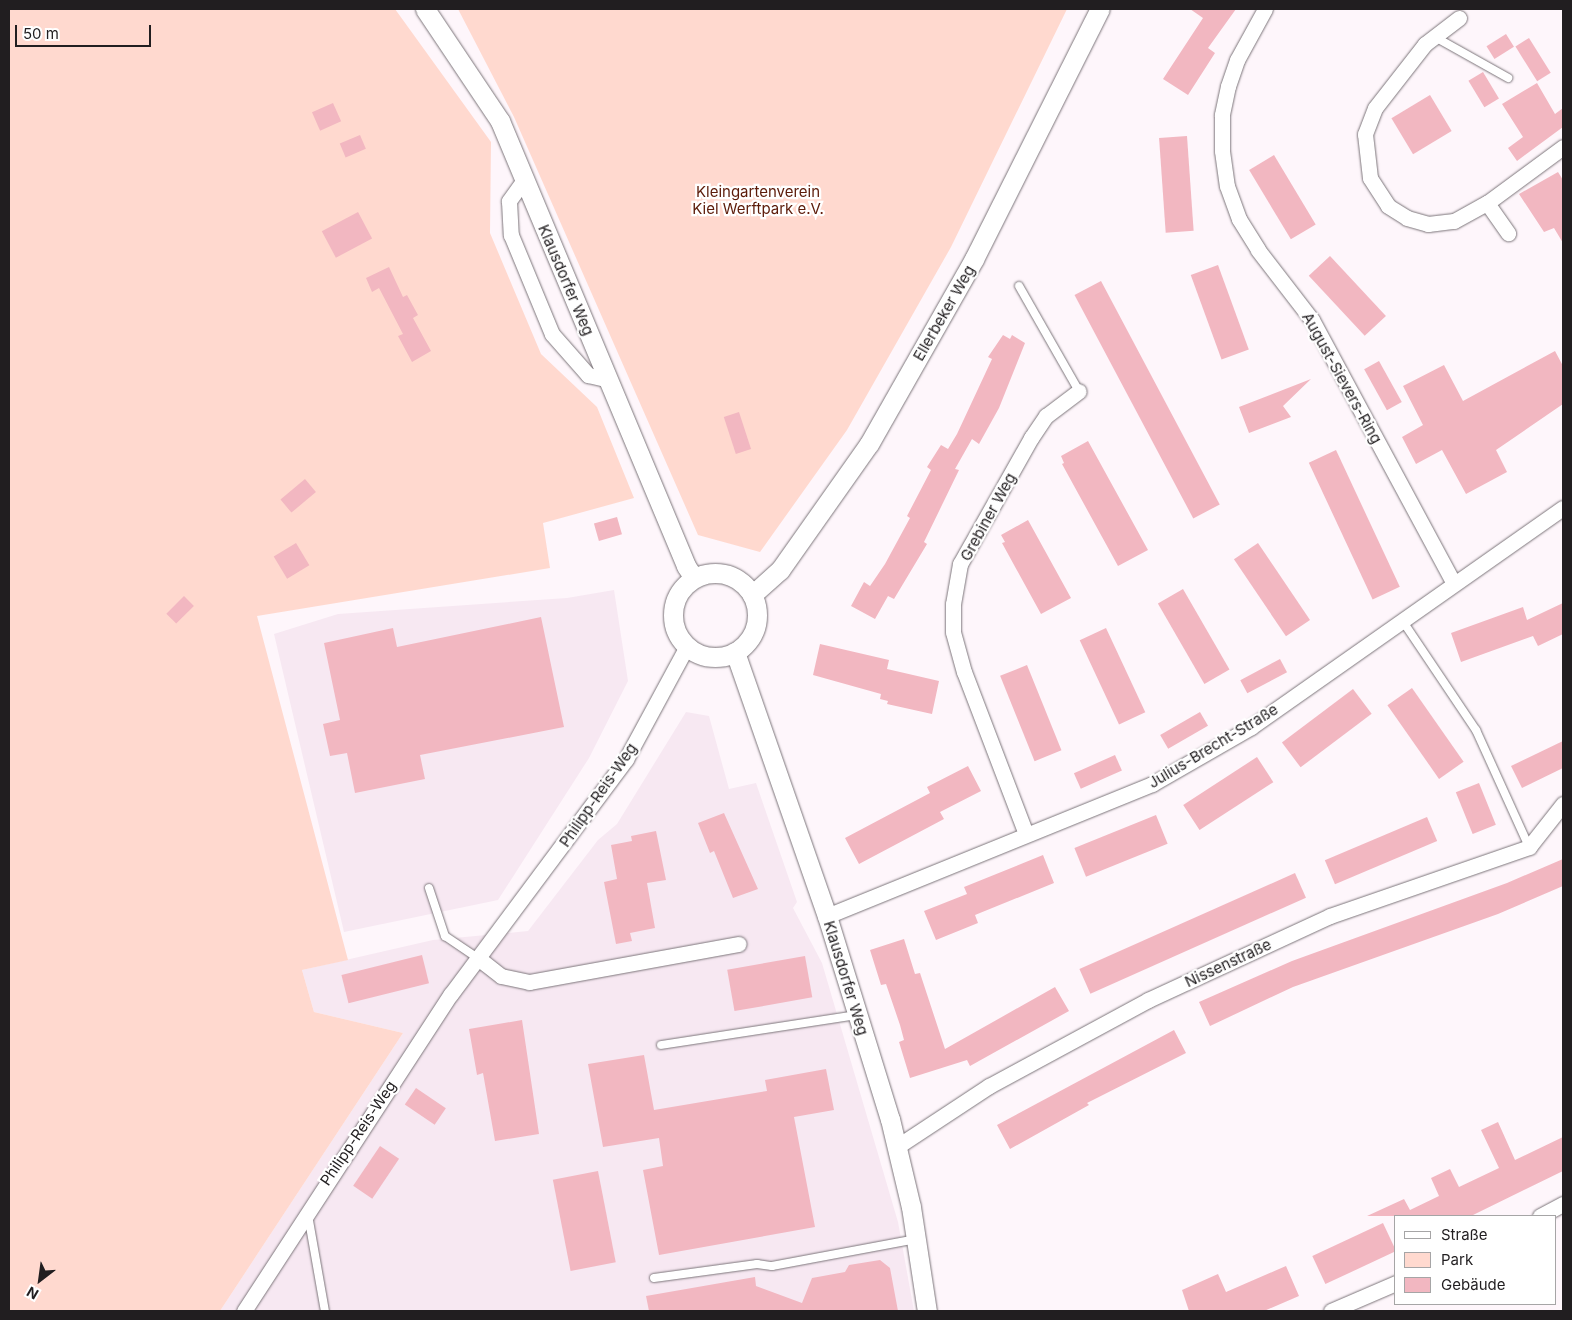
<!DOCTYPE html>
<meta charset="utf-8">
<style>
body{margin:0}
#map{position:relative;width:1572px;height:1320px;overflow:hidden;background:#fef6fb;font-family:Inter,sans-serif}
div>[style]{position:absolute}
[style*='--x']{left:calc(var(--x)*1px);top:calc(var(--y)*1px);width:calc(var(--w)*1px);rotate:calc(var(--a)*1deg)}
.built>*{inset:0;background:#f7e8f2}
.green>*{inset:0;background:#ffd9cf}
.building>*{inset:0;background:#f2b7c1;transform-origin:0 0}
.roads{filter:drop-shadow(0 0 1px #7c757a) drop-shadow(0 0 1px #7c757a)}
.service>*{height:8px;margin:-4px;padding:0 4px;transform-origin:4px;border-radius:4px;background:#fff}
.minor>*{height:15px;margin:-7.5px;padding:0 7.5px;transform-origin:7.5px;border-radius:7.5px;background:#fff}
.tertiary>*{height:19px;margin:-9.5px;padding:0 9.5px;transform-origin:9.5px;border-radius:9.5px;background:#fff}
.tertiary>.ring{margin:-9.5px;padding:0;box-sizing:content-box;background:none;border:19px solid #fff;border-radius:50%}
span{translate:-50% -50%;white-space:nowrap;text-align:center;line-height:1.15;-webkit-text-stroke:4.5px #fff;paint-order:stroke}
.park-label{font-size:15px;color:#5c1b09}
.street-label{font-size:15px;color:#211e20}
.frame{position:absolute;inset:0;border:10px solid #211e20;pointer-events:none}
.legend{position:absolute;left:1394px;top:1215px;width:162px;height:90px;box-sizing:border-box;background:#fff;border:1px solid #a6a5a6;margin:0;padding:6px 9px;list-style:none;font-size:15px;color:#211e20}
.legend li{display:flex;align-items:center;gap:10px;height:25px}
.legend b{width:25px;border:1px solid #a6a5a6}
.north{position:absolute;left:15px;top:1255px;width:50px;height:50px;-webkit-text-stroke:4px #fff;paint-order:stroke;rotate:210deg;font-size:14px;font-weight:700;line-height:20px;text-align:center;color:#211e20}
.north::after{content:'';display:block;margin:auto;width:18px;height:22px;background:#211e20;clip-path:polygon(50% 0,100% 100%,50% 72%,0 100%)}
.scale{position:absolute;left:15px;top:25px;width:136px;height:22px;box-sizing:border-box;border:2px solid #211e20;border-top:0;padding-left:6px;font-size:15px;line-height:18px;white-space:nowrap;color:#211e20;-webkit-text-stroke:4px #fff;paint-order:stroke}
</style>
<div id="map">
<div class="built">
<i style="clip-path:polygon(614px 590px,628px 681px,589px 758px,498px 900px,344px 932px,274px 634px,338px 614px,567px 598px)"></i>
<i style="clip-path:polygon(686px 712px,709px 716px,729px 789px,756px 783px,797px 902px,793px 908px,822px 963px,898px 1222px,914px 1311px,220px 1311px,403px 1033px,314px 1012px,302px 970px,433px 940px,528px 931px,598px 840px,617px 824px)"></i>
</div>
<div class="green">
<i style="clip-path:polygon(9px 9px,395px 9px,491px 142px,490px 233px,541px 354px,597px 407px,634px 498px,543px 523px,550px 568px,257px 616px,348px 960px,302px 970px,314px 1012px,403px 1033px,220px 1311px,9px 1311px)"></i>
<i style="clip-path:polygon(458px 9px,1067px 9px,951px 247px,847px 430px,760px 552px,698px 535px,514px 117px)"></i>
</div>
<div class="building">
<i style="clip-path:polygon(1190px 9px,1236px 9px,1208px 48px,1215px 53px,1188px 95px,1163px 79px,1203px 18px)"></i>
<i style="left:1506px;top:34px;width:15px;height:23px;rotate:58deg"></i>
<i style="left:1529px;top:38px;width:41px;height:16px;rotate:58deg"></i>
<i style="left:1483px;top:72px;width:31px;height:17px;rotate:59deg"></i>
<i style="clip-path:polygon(1537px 83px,1555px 114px,1563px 108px,1563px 127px,1517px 161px,1508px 148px,1523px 137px,1502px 104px)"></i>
<i style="left:1430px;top:95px;width:42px;height:45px;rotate:59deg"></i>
<i style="left:333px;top:103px;width:20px;height:23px;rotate:66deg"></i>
<i style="left:360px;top:135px;width:15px;height:22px;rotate:67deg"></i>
<i style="left:1187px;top:136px;width:95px;height:28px;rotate:86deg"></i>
<i style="left:1274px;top:155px;width:81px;height:29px;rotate:59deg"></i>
<i style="clip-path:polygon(1558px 172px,1563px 180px,1563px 243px,1554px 228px,1544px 232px,1519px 194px)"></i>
<i style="left:358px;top:212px;width:30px;height:41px;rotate:62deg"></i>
<i style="left:1330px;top:256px;width:82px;height:29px;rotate:47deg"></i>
<i style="left:1218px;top:265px;width:90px;height:29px;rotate:70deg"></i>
<i style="clip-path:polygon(389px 267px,403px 297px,407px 295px,418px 315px,413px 318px,431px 351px,412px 362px,398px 336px,403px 334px,379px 288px,372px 292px,366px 278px)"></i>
<i style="left:1101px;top:281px;width:253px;height:30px;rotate:62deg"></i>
<i style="clip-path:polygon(1003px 335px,1010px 339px,1012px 335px,1025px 343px,999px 408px,979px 444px,972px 439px,955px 469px,959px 470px,924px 542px,927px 544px,894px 599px,888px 596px,875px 619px,851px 606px,864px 582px,870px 586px,885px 564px,910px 518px,907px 516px,931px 470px,927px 467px,941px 445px,948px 449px,957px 434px,992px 359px,988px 357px)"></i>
<i style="clip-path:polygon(1555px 351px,1563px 366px,1563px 404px,1496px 450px,1507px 472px,1466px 494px,1442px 450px,1416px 464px,1402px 437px,1423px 425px,1403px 386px,1444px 365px,1463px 401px)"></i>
<i style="left:1379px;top:361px;width:47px;height:17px;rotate:61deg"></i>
<i style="clip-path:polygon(1311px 379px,1283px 406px,1291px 417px,1249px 433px,1239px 407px)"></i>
<i style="left:739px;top:412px;width:39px;height:16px;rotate:72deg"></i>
<i style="clip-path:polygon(1088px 441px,1148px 550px,1118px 566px,1062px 464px,1064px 463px,1061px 456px)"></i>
<i style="left:1336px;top:450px;width:151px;height:30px;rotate:65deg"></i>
<i style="left:305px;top:479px;width:17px;height:32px;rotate:50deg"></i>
<i style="left:617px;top:517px;width:18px;height:24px;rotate:74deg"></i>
<i style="clip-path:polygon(1028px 520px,1071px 598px,1041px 614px,1002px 543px,1005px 542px,1001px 535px)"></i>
<i style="left:296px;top:543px;width:26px;height:26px;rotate:59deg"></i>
<i style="left:1258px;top:543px;width:93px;height:29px;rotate:56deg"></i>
<i style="left:1183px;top:589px;width:93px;height:29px;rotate:60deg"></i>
<i style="left:184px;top:596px;width:14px;height:25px;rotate:45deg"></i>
<i style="clip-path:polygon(1563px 603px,1563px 634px,1538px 646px,1533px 636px,1461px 662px,1451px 633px,1523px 607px,1527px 620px)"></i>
<i style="clip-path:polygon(541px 617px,564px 727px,420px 755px,425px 779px,355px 793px,347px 753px,330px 756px,323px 724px,340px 720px,324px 643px,393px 628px,397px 647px)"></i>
<i style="left:1106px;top:628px;width:93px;height:29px;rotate:65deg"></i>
<i style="clip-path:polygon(820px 644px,889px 660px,887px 669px,939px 681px,932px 714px,887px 704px,888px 701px,880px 699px,881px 694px,813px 675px)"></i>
<i style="left:1280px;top:659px;width:15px;height:45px;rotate:62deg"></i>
<i style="left:1027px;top:665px;width:92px;height:29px;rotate:68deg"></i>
<i style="left:1412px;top:688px;width:90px;height:30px;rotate:55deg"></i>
<i style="left:1353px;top:689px;width:31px;height:89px;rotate:53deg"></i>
<i style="left:1200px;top:712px;width:16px;height:46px;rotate:60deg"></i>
<i style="clip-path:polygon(1563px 741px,1563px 768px,1522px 788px,1511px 766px)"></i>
<i style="left:1115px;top:755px;width:17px;height:45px;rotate:66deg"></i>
<i style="left:1257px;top:757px;width:30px;height:88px;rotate:57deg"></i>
<i style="clip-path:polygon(968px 766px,981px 791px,940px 812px,944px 819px,859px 864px,845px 838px,930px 793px,927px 787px)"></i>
<i style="left:1479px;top:783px;width:45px;height:25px;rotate:68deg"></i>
<i style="clip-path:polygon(724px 813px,758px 889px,733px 898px,714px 851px,710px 853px,698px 823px)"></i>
<i style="left:1156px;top:815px;width:31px;height:88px;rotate:68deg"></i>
<i style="left:1427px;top:817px;width:26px;height:111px;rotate:67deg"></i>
<i style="clip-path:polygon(656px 831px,666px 880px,647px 883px,655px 928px,630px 933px,632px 941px,616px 944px,604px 882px,617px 879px,611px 845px,632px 841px,631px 836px)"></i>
<i style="clip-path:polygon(1043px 855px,1054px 883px,975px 915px,978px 923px,936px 940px,924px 911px,967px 894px,964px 887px)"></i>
<i style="clip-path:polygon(1563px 859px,1563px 886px,1498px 914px,1293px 987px,1210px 1026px,1199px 1002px,1292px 961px,1507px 883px)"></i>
<i style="left:1295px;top:873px;width:27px;height:236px;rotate:66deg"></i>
<i style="clip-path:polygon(904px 939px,915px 974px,920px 973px,945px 1049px,1055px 987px,1069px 1011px,970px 1066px,967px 1060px,910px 1078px,899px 1042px,904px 1040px,900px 1025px,886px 984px,881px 985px,870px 950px)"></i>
<i style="left:422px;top:955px;width:29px;height:83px;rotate:76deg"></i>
<i style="left:805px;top:956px;width:42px;height:79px;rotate:80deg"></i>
<i style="clip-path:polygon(522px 1020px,539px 1134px,495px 1141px,483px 1073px,477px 1075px,469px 1029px)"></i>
<i style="clip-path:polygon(1174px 1030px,1186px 1053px,1087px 1103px,1089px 1105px,1010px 1149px,997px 1125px)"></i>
<i style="clip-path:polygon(644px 1055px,654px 1110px,767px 1091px,765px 1080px,826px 1069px,834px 1110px,794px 1117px,815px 1227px,659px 1255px,643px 1170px,663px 1166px,659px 1138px,603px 1147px,588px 1064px)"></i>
<i style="left:416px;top:1088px;width:36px;height:20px;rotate:34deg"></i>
<i style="clip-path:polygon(1498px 1122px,1515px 1160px,1563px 1137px,1563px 1171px,1471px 1216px,1367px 1216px,1404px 1199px,1410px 1210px,1439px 1196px,1431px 1178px,1450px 1169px,1459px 1187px,1499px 1168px,1481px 1130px)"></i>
<i style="left:380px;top:1146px;width:23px;height:48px;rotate:34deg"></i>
<i style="left:598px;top:1171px;width:93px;height:46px;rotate:79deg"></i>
<i style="left:1383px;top:1223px;width:31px;height:78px;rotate:65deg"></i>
<i style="clip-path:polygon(880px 1260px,890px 1268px,898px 1311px,649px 1311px,646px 1296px,755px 1277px,756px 1286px,802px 1303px,812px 1278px,845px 1272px,849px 1265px)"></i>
<i style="clip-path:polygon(1286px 1266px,1299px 1296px,1264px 1311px,1189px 1311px,1182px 1290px,1218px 1274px,1226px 1292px)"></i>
</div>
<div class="roads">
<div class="service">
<i style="--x:1435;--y:37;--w:84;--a:29.3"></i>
<i style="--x:1019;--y:286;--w:121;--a:60.3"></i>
<i style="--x:1402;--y:620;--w:133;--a:56.1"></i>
<i style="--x:1476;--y:730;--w:128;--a:65.6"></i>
<i style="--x:429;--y:888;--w:51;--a:71.6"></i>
<i style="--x:445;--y:936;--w:40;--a:34"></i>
<i style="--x:661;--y:1045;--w:199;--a:-8.7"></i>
<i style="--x:308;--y:1215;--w:97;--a:80"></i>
<i style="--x:654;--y:1278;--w:104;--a:-7.7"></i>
<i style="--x:757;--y:1264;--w:15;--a:8"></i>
<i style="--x:772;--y:1266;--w:147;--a:-10.6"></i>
</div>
<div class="minor">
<i style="--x:1265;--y:9;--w:58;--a:118.8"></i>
<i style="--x:1237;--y:60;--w:28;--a:109"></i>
<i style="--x:1228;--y:86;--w:30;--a:102"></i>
<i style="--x:1222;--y:115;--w:36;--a:90"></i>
<i style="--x:1222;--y:151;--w:35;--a:82"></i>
<i style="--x:1227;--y:186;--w:35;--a:70"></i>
<i style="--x:1239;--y:219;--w:36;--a:58"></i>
<i style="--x:1258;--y:250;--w:88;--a:52.4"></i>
<i style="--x:1312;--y:320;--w:298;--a:61.7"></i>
<i style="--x:1459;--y:18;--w:43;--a:142.6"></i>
<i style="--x:1425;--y:44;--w:81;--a:128"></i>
<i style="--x:1375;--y:108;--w:28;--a:111"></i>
<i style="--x:1365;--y:134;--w:44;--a:83.5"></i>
<i style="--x:1370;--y:178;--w:33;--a:57"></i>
<i style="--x:1388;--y:206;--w:22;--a:32"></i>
<i style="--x:1407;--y:218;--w:22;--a:16"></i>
<i style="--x:1428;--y:224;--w:26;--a:-7"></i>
<i style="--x:1454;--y:221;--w:38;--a:-29"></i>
<i style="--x:1487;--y:203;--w:94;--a:-36.4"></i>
<i style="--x:524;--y:180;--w:26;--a:126"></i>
<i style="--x:509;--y:201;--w:34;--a:87"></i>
<i style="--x:511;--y:235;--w:107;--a:67.5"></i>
<i style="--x:552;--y:334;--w:55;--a:48.7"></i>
<i style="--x:588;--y:375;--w:22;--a:13"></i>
<i style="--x:1487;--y:203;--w:37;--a:55"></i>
<i style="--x:1026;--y:834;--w:173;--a:-110.9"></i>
<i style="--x:964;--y:672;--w:41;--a:-105.4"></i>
<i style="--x:953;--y:632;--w:28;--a:-90"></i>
<i style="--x:953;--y:604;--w:41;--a:-80.1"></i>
<i style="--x:960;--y:564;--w:145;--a:-60.6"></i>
<i style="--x:1031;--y:438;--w:27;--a:-56"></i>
<i style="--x:1046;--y:416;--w:41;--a:-37.1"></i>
<i style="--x:827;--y:916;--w:351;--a:-22.1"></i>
<i style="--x:1152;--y:784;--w:114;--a:-29.9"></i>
<i style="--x:1251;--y:727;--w:381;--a:-35.1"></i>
<i style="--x:478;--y:958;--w:29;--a:38"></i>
<i style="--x:501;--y:976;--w:29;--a:12"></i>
<i style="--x:529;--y:982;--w:213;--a:-10.3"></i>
<i style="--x:898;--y:1146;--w:109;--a:-33.4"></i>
<i style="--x:989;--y:1086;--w:181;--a:-28.4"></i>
<i style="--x:1148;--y:1000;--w:200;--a:-24.8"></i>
<i style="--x:1330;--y:916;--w:211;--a:-19.1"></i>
<i style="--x:1529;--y:847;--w:55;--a:-51.7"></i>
<i style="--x:1540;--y:1216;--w:26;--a:-28"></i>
<i style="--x:244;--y:1311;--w:379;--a:-56.9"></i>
<i style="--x:451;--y:994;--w:293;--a:-53.3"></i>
<i style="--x:626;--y:759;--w:128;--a:-61.6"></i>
<i style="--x:1331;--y:1311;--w:71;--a:-23.3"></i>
</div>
<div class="tertiary">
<i style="--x:425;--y:9;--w:135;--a:56.2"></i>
<i style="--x:500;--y:121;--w:482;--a:67.3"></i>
<i style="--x:686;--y:566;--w:14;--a:56"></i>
<i class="ring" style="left:673px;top:573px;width:65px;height:65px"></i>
<i style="--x:752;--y:595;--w:38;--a:-42"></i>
<i style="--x:780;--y:570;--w:154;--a:-54.8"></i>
<i style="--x:869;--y:444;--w:213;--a:-60.4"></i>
<i style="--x:974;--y:259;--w:280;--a:-63.3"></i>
<i style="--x:735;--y:652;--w:280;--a:70.8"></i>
<i style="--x:827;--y:916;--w:213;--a:72.8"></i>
<i style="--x:890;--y:1119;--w:90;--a:76.6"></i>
<i style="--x:911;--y:1207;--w:105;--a:81.3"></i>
</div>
</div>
<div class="park-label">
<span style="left:758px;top:200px">Kleingartenverein<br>Kiel Werftpark e.V.</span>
</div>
<div class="street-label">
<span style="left:566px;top:280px;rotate:67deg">Klausdorfer Weg</span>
<span style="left:944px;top:313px;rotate:-60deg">Ellerbeker Weg</span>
<span style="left:1342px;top:378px;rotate:61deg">August-Sievers-Ring</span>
<span style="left:988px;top:517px;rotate:-61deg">Grebiner Weg</span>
<span style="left:1213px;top:746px;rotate:-31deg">Julius-Brecht-Straße</span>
<span style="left:598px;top:795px;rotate:-55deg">Philipp-Reis-Weg</span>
<span style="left:1228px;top:963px;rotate:-25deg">Nissenstraße</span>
<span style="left:846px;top:978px;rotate:73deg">Klausdorfer Weg</span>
<span style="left:358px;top:1133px;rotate:-56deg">Philipp-Reis-Weg</span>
</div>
<div class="frame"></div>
<ul class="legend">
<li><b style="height:6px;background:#fff"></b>Straße</li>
<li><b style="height:14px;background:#ffd9cf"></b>Park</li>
<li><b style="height:14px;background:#f2b7c1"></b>Gebäude</li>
</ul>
<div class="north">N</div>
<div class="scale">50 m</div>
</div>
